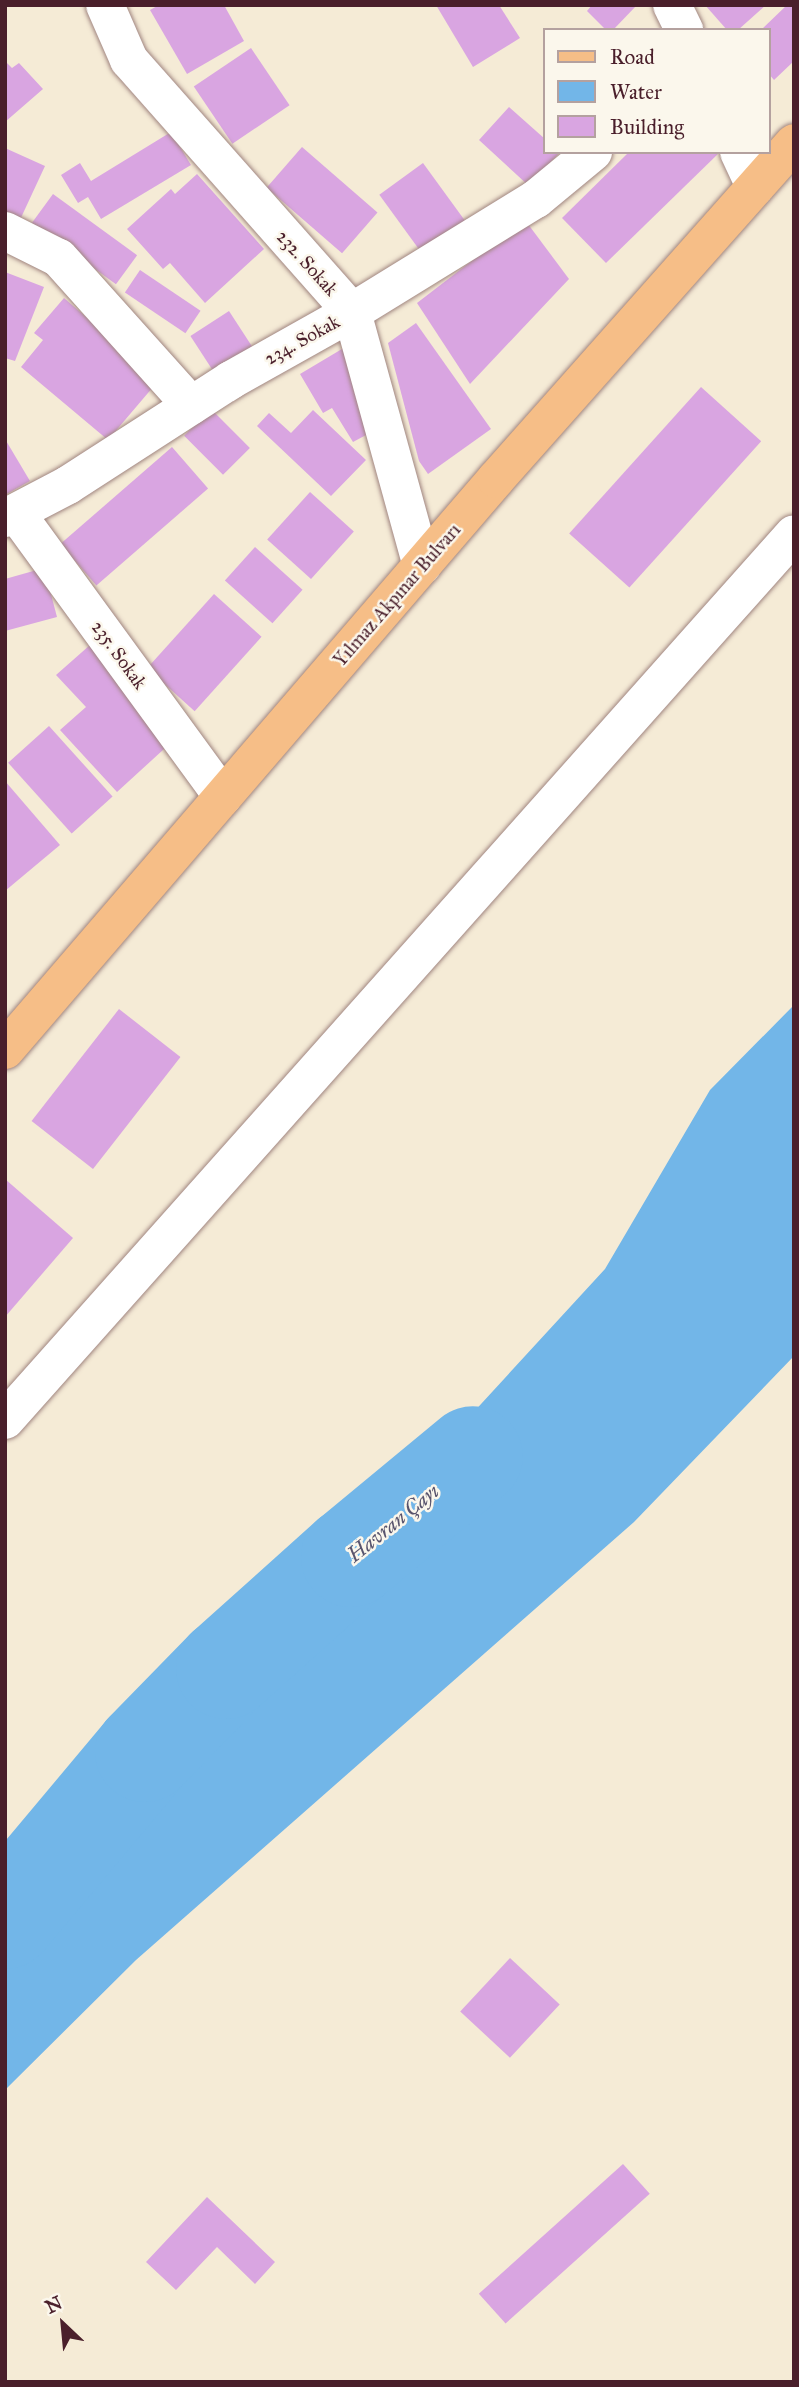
<!DOCTYPE html>
<meta charset="utf-8">
<style>
body{margin:0}
#map{position:relative;width:799px;height:2387px;overflow:hidden;background:#f5ebd6;font-family:"IM FELL Great Primer",serif}
div>[style]{position:absolute}
[style*='--x']{left:calc(var(--x)*1px);top:calc(var(--y)*1px);width:calc(var(--w)*1px);rotate:calc(var(--a)*1deg)}
.water>*{inset:0;background:#72b6e8}
.river>*{height:100px;margin:-50px;padding:0 50px;transform-origin:50px;border-radius:50px;background:#72b6e8}
.building>*{inset:0;background:#d9a5e1;transform-origin:0 0}
.roads{filter:drop-shadow(0 0 2px #a08580) drop-shadow(0 0 2px #a08580)}
.minor>*{height:38px;margin:-19px;padding:0 19px;transform-origin:19px;border-radius:19px;background:#fff}
.major>*{height:38px;margin:-19px;padding:0 19px;transform-origin:19px;border-radius:19px;background:#f6be87}
span{translate:-50% -50%;white-space:nowrap;text-align:center;line-height:1.15;-webkit-text-stroke:5px #fbf7ec;paint-order:stroke}
.street-label{font-size:19px;color:#4a1f2b}
.water-label{font-size:21px;color:#58546d;font-style:italic}
.frame{position:absolute;inset:0;border:7px solid #4a1f2b;pointer-events:none}
.legend{position:absolute;left:543px;top:28px;width:228px;height:126px;box-sizing:border-box;background:#fbf7ec;border:2px solid #b4a19f;margin:0;padding:9px 12px;list-style:none;font-size:21px;color:#4a1f2b}
.legend li{display:flex;align-items:center;gap:14px;height:35px}
.legend b{width:35px;border:2px solid #b4a19f}
.north{position:absolute;left:28px;top:2289px;width:70px;height:70px;-webkit-text-stroke:5px #fbf7ec;paint-order:stroke;rotate:334deg;font-size:19px;font-weight:700;line-height:28px;text-align:center;color:#4a1f2b}
.north::after{content:'';display:block;margin:auto;width:24px;height:32px;background:#4a1f2b;clip-path:polygon(50% 0,100% 100%,50% 72%,0 100%)}
</style>
<div id="map">
<div class="water">
<i style="clip-path:polygon(794px 1005px,794px 1356px,634px 1522px,136px 1960px,5px 2090px,5px 1917px,226px 1723px,447px 1441px,605px 1269px,710px 1090px)"></i>
</div>
<div class="river">
<i style="--x:5;--y:1919;--w:218;--a:-50"></i>
<i style="--x:145;--y:1752;--w:116;--a:-45.7"></i>
<i style="--x:226;--y:1669;--w:168;--a:-41.9"></i>
<i style="--x:351;--y:1557;--w:158;--a:-39.6"></i>
</div>
<div class="building">
<i style="clip-path:polygon(159px 5px,224px 5px,244px 41px,187px 74px,150px 10px)"></i>
<i style="clip-path:polygon(436px 5px,499px 5px,520px 38px,473px 67px)"></i>
<i style="clip-path:polygon(592px 5px,637px 5px,613px 30px,606px 30px,587px 11px)"></i>
<i style="clip-path:polygon(705px 5px,766px 5px,738px 30px,727px 30px)"></i>
<i style="clip-path:polygon(787px 5px,794px 5px,794px 61px,774px 80px,769px 74px,769px 30px,761px 30px)"></i>
<i style="left:251px;top:48px;width:69px;height:69px;rotate:56deg"></i>
<i style="clip-path:polygon(5px 61px,12px 68px,19px 63px,43px 89px,5px 122px)"></i>
<i style="clip-path:polygon(509px 107px,545px 139px,545px 152px,560px 152px,529px 186px,479px 140px)"></i>
<i style="clip-path:polygon(171px 132px,191px 165px,101px 219px,88px 197px,78px 203px,61px 175px,80px 163px,91px 181px)"></i>
<i style="left:302px;top:147px;width:100px;height:54px;rotate:41deg"></i>
<i style="clip-path:polygon(5px 148px,45px 166px,19px 222px,5px 215px)"></i>
<i style="clip-path:polygon(629px 152px,720px 152px,606px 263px,562px 218px)"></i>
<i style="left:423px;top:163px;width:73px;height:54px;rotate:54deg"></i>
<i style="clip-path:polygon(197px 174px,264px 249px,205px 303px,170px 263px,163px 269px,127px 229px,171px 189px,175px 194px)"></i>
<i style="left:53px;top:194px;width:104px;height:36px;rotate:36deg"></i>
<i style="clip-path:polygon(525px 220px,569px 279px,470px 384px,417px 303px)"></i>
<i style="left:140px;top:270px;width:73px;height:27px;rotate:34deg"></i>
<i style="clip-path:polygon(5px 272px,44px 287px,15px 361px,5px 358px)"></i>
<i style="clip-path:polygon(64px 298px,159px 380px,108px 440px,21px 367px,43px 340px,34px 333px)"></i>
<i style="left:229px;top:311px;width:54px;height:46px;rotate:57deg"></i>
<i style="clip-path:polygon(416px 323px,491px 429px,428px 474px,419px 461px,388px 343px)"></i>
<i style="clip-path:polygon(347px 346px,381px 427px,353px 442px,332px 408px,323px 413px,300px 374px)"></i>
<i style="left:701px;top:387px;width:81px;height:197px;rotate:42deg"></i>
<i style="left:211px;top:409px;width:55px;height:38px;rotate:45deg"></i>
<i style="clip-path:polygon(313px 410px,366px 460px,331px 496px,257px 426px,269px 413px,291px 433px)"></i>
<i style="clip-path:polygon(5px 439px,30px 481px,5px 495px)"></i>
<i style="left:172px;top:447px;width:55px;height:148px;rotate:49deg"></i>
<i style="left:310px;top:492px;width:59px;height:64px;rotate:42deg"></i>
<i style="left:255px;top:547px;width:64px;height:45px;rotate:42deg"></i>
<i style="clip-path:polygon(44px 568px,57px 617px,5px 631px,5px 579px)"></i>
<i style="left:214px;top:594px;width:64px;height:100px;rotate:42deg"></i>
<i style="clip-path:polygon(90px 645px,175px 739px,117px 792px,60px 730px,86px 707px,56px 675px)"></i>
<i style="left:49px;top:726px;width:95px;height:55px;rotate:48deg"></i>
<i style="clip-path:polygon(5px 781px,60px 845px,5px 891px)"></i>
<i style="left:119px;top:1009px;width:78px;height:142px;rotate:38deg"></i>
<i style="clip-path:polygon(5px 1179px,73px 1238px,5px 1317px)"></i>
<i style="left:510px;top:1958px;width:68px;height:73px;rotate:43deg"></i>
<i style="left:623px;top:2164px;width:40px;height:194px;rotate:48deg"></i>
<i style="clip-path:polygon(207px 2197px,275px 2262px,255px 2284px,217px 2247px,176px 2290px,146px 2262px)"></i>
</div>
<div class="roads">
<div class="minor">
<i style="--x:105;--y:5;--w:60;--a:66.4"></i>
<i style="--x:129;--y:60;--w:337;--a:48.5"></i>
<i style="--x:352;--y:312;--w:263;--a:74.6"></i>
<i style="--x:672;--y:5;--w:28;--a:64"></i>
<i style="--x:739;--y:152;--w:38;--a:65"></i>
<i style="--x:5;--y:231;--w:60;--a:26.6"></i>
<i style="--x:59;--y:258;--w:198;--a:48.1"></i>
<i style="--x:16;--y:513;--w:351;--a:53.9"></i>
<i style="--x:5;--y:518;--w:71;--a:-27.6"></i>
<i style="--x:68;--y:485;--w:194;--a:-32.8"></i>
<i style="--x:231;--y:380;--w:139;--a:-29.3"></i>
<i style="--x:352;--y:312;--w:216;--a:-31.6"></i>
<i style="--x:536;--y:199;--w:74;--a:-39.5"></i>
<i style="--x:5;--y:1420;--w:1186;--a:-48.31"></i>
</div>
<div class="major">
<i style="--x:5;--y:1050;--w:753;--a:-49.31"></i>
<i style="--x:496;--y:479;--w:449;--a:-48.4"></i>
</div>
</div>
<div class="street-label">
<span style="left:307px;top:263px;rotate:48deg">232. Sokak</span>
<span style="left:302px;top:340px;rotate:-29deg">234. Sokak</span>
<span style="left:397px;top:595px;rotate:-49deg">Yılmaz Akpınar Bulvarı</span>
<span style="left:119px;top:655px;rotate:54deg">235. Sokak</span>
</div>
<div class="water-label">
<span style="left:393px;top:1523px;rotate:-39deg">Havran Çayı</span>
</div>
<div class="frame"></div>
<ul class="legend">
<li><b style="height:9px;background:#f6be87"></b>Road</li>
<li><b style="height:19px;background:#72b6e8"></b>Water</li>
<li><b style="height:19px;background:#d9a5e1"></b>Building</li>
</ul>
<div class="north">N</div>
</div>
